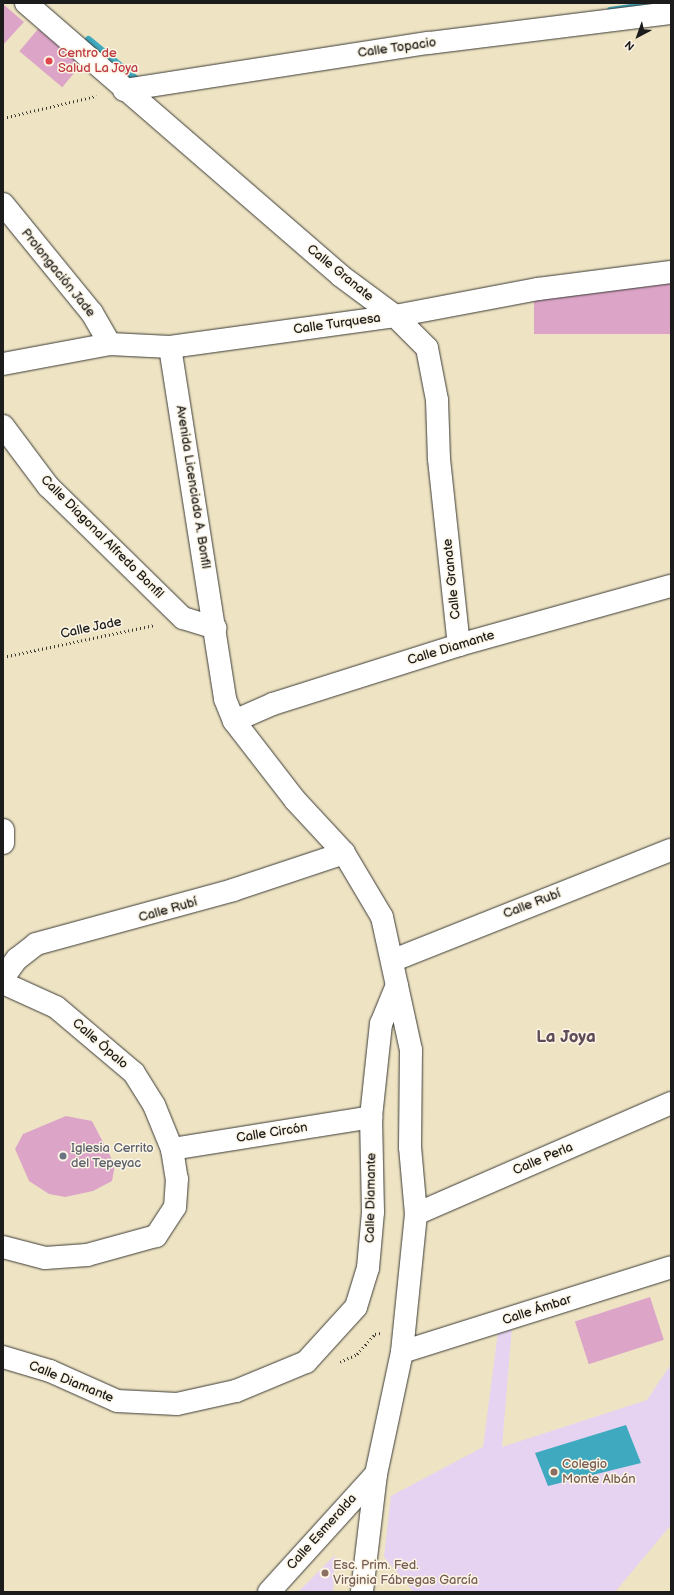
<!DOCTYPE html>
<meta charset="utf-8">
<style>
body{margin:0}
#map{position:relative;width:674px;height:1595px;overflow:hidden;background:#eee4c4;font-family:"Balsamiq Sans",sans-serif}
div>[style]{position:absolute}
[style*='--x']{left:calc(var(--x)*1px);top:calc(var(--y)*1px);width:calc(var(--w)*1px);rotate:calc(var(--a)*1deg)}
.built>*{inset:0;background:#e5d3f1}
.water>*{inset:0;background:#3faabf}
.stream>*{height:7px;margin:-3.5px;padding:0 3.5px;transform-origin:3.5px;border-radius:3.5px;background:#3faabf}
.building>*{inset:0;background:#dca5c8;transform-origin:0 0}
.path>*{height:2.5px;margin-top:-1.25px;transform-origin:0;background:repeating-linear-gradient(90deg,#3c3a35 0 1px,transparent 0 4px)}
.roads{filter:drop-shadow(0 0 1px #3c3a35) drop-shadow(0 0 1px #3c3a35)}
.minor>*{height:22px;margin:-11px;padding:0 11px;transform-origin:11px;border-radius:11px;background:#fff}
.dots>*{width:11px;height:11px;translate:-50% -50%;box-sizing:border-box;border:2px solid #fcf5e5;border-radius:50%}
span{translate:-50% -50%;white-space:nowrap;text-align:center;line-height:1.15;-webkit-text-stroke:3px #fcf5e5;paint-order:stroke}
.street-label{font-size:13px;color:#1c1c1c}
.health-label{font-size:13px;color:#be3a42}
.left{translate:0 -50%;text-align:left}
.worship-label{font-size:13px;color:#5b616d}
.education-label{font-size:13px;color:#785e54}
.district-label{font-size:17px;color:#5f4c58;font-weight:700}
.frame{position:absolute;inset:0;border:4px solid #1c1c1c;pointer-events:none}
.north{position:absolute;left:618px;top:16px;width:40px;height:40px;-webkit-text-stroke:3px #fcf5e5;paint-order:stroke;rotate:221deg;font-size:11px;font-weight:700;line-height:16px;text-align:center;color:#1c1c1c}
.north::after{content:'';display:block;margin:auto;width:14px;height:18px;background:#1c1c1c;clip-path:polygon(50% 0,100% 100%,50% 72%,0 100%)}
</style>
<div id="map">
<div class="built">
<i style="clip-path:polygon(512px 1327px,502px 1447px,647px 1400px,671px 1364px,671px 1525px,615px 1592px,414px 1592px,384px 1557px,391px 1496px,483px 1447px,498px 1332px)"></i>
<i style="clip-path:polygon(335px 1555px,333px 1592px,298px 1592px)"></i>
</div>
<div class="water">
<i style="clip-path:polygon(626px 1425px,641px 1463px,548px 1486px,535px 1453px)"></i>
</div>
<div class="stream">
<i style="--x:610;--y:10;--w:48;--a:-8.5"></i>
<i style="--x:88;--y:39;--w:64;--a:39.9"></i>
</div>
<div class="building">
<i style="clip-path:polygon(3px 4px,24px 22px,3px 45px)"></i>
<i style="left:38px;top:29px;width:56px;height:29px;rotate:40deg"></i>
<i style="left:671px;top:283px;width:51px;height:137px;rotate:90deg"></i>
<i style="clip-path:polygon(66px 1116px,92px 1121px,115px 1165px,112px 1181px,93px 1191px,65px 1197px,49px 1194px,29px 1181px,15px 1149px,23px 1134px)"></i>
<i style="left:650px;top:1297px;width:45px;height:79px;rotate:72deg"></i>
</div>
<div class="path">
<i style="--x:3;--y:118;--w:96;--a:-13.3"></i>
<i style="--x:3;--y:657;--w:155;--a:-11.9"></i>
<i style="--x:340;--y:1362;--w:19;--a:-25"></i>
<i style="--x:357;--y:1354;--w:27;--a:-48"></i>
<i style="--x:375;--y:1334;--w:5;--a:-11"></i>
</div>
<div class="roads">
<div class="minor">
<i style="--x:26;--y:3;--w:417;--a:40.9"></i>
<i style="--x:341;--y:276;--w:67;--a:36.5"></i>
<i style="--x:395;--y:316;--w:45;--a:45"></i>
<i style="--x:427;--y:348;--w:53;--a:79.1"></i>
<i style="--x:437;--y:400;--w:59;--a:88.1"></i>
<i style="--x:439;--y:459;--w:187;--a:83.9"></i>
<i style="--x:124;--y:90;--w:309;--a:-8.8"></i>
<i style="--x:429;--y:43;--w:244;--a:-7.1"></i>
<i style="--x:3;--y:204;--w:141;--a:50.8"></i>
<i style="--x:92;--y:313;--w:36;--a:60"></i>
<i style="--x:170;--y:347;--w:356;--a:81.1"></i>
<i style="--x:225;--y:699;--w:24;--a:68"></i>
<i style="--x:234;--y:721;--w:100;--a:52.3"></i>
<i style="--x:295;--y:800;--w:72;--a:47.2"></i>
<i style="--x:344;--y:853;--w:74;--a:59.3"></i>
<i style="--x:382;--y:917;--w:136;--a:77.7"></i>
<i style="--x:411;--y:1050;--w:97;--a:90.6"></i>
<i style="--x:410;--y:1147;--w:67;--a:84.9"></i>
<i style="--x:416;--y:1214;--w:139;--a:95.8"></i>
<i style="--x:402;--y:1352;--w:125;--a:102"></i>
<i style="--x:376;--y:1474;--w:119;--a:96.8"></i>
<i style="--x:3;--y:364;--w:109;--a:-10.6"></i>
<i style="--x:110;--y:344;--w:60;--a:2.9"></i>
<i style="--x:170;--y:347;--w:227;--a:-7.8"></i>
<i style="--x:395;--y:316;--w:146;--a:-10.7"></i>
<i style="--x:538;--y:289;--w:134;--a:-7.3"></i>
<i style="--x:3;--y:426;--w:75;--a:53.1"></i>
<i style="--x:48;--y:486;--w:189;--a:44.4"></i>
<i style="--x:183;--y:618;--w:34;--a:17"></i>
<i style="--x:234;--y:721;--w:43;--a:-23.6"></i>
<i style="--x:273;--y:704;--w:195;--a:-17.6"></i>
<i style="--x:459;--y:645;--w:220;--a:-15.6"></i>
<i style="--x:3;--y:830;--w:13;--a:90"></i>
<i style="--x:394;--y:960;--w:298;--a:-21.7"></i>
<i style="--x:3;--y:978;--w:24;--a:-54"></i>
<i style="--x:17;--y:959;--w:24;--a:-38"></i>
<i style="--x:36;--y:944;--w:204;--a:-15.3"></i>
<i style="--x:233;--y:890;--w:117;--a:-18.4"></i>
<i style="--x:3;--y:983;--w:58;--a:24.4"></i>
<i style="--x:56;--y:1007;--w:102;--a:40.2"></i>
<i style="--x:134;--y:1073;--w:38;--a:58"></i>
<i style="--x:154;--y:1105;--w:48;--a:67.8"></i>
<i style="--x:172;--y:1149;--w:30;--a:81"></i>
<i style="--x:177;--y:1179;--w:28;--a:94"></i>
<i style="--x:175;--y:1207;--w:35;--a:123"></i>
<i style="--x:156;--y:1236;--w:72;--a:164.6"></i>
<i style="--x:87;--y:1255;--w:42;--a:175.9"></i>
<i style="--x:45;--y:1258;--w:43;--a:-165.3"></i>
<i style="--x:172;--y:1149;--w:202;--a:-9.1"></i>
<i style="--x:416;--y:1214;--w:278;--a:-23.5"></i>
<i style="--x:402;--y:1352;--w:282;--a:-17.5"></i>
<i style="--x:3;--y:1357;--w:49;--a:16.6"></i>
<i style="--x:50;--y:1371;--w:73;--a:24.1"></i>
<i style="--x:117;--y:1401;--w:60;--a:2.9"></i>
<i style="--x:177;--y:1404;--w:60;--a:-12.4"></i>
<i style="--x:236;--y:1391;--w:76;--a:-22.5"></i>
<i style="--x:306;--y:1362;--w:74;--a:-47.7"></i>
<i style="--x:356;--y:1307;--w:41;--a:-72.9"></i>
<i style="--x:368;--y:1268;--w:56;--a:-84.9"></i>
<i style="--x:373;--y:1212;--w:95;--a:-91.2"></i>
<i style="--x:371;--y:1117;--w:94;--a:-83.9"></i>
<i style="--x:381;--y:1024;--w:42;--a:-67.7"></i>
<i style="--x:269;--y:1592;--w:159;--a:-47.8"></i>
</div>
</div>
<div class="dots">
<i style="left:49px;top:61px;background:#e0444e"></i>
<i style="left:63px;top:1156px;background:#6b7280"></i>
<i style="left:554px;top:1472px;background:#8d6e63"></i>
<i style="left:325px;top:1573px;background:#8d6e63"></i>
</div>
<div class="street-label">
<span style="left:397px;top:48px;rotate:-8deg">Calle Topacio</span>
<span style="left:58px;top:273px;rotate:51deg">Prolongación Jade</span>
<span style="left:340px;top:273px;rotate:39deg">Calle Granate</span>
<span style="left:337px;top:324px;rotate:-8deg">Calle Turquesa</span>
<span style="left:193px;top:487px;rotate:81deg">Avenida Licenciado A. Bonfil</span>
<span style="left:102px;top:537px;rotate:45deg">Calle Diagonal Alfredo Bonfil</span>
<span style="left:452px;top:579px;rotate:-96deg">Calle Granate</span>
<span style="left:91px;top:628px;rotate:-12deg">Calle Jade</span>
<span style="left:451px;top:648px;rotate:-17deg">Calle Diamante</span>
<span style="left:532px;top:904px;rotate:-21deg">Calle Rubí</span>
<span style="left:168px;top:910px;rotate:-16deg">Calle Rubí</span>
<span style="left:100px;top:1044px;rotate:41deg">Calle Ópalo</span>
<span style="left:272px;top:1133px;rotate:-9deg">Calle Circón</span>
<span style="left:543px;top:1159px;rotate:-23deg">Calle Perla</span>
<span style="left:371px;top:1198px;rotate:-89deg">Calle Diamante</span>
<span style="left:537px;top:1310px;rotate:-18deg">Calle Ámbar</span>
<span style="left:71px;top:1382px;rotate:22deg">Calle Diamante</span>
<span style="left:322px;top:1532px;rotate:-48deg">Calle Esmeralda</span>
</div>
<div class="health-label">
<span class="left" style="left:58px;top:61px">Centro de<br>Salud La Joya</span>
</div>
<div class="worship-label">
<span class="left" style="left:71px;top:1156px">Iglesia Cerrito<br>del Tepeyac</span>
</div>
<div class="education-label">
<span class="left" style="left:562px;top:1472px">Colegio<br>Monte Albán</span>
<span class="left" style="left:333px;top:1573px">Esc. Prim. Fed.<br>Virginia Fábregas García</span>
</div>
<div class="district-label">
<span style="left:566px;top:1038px">La Joya</span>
</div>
<div class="frame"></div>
<div class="north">N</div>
</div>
